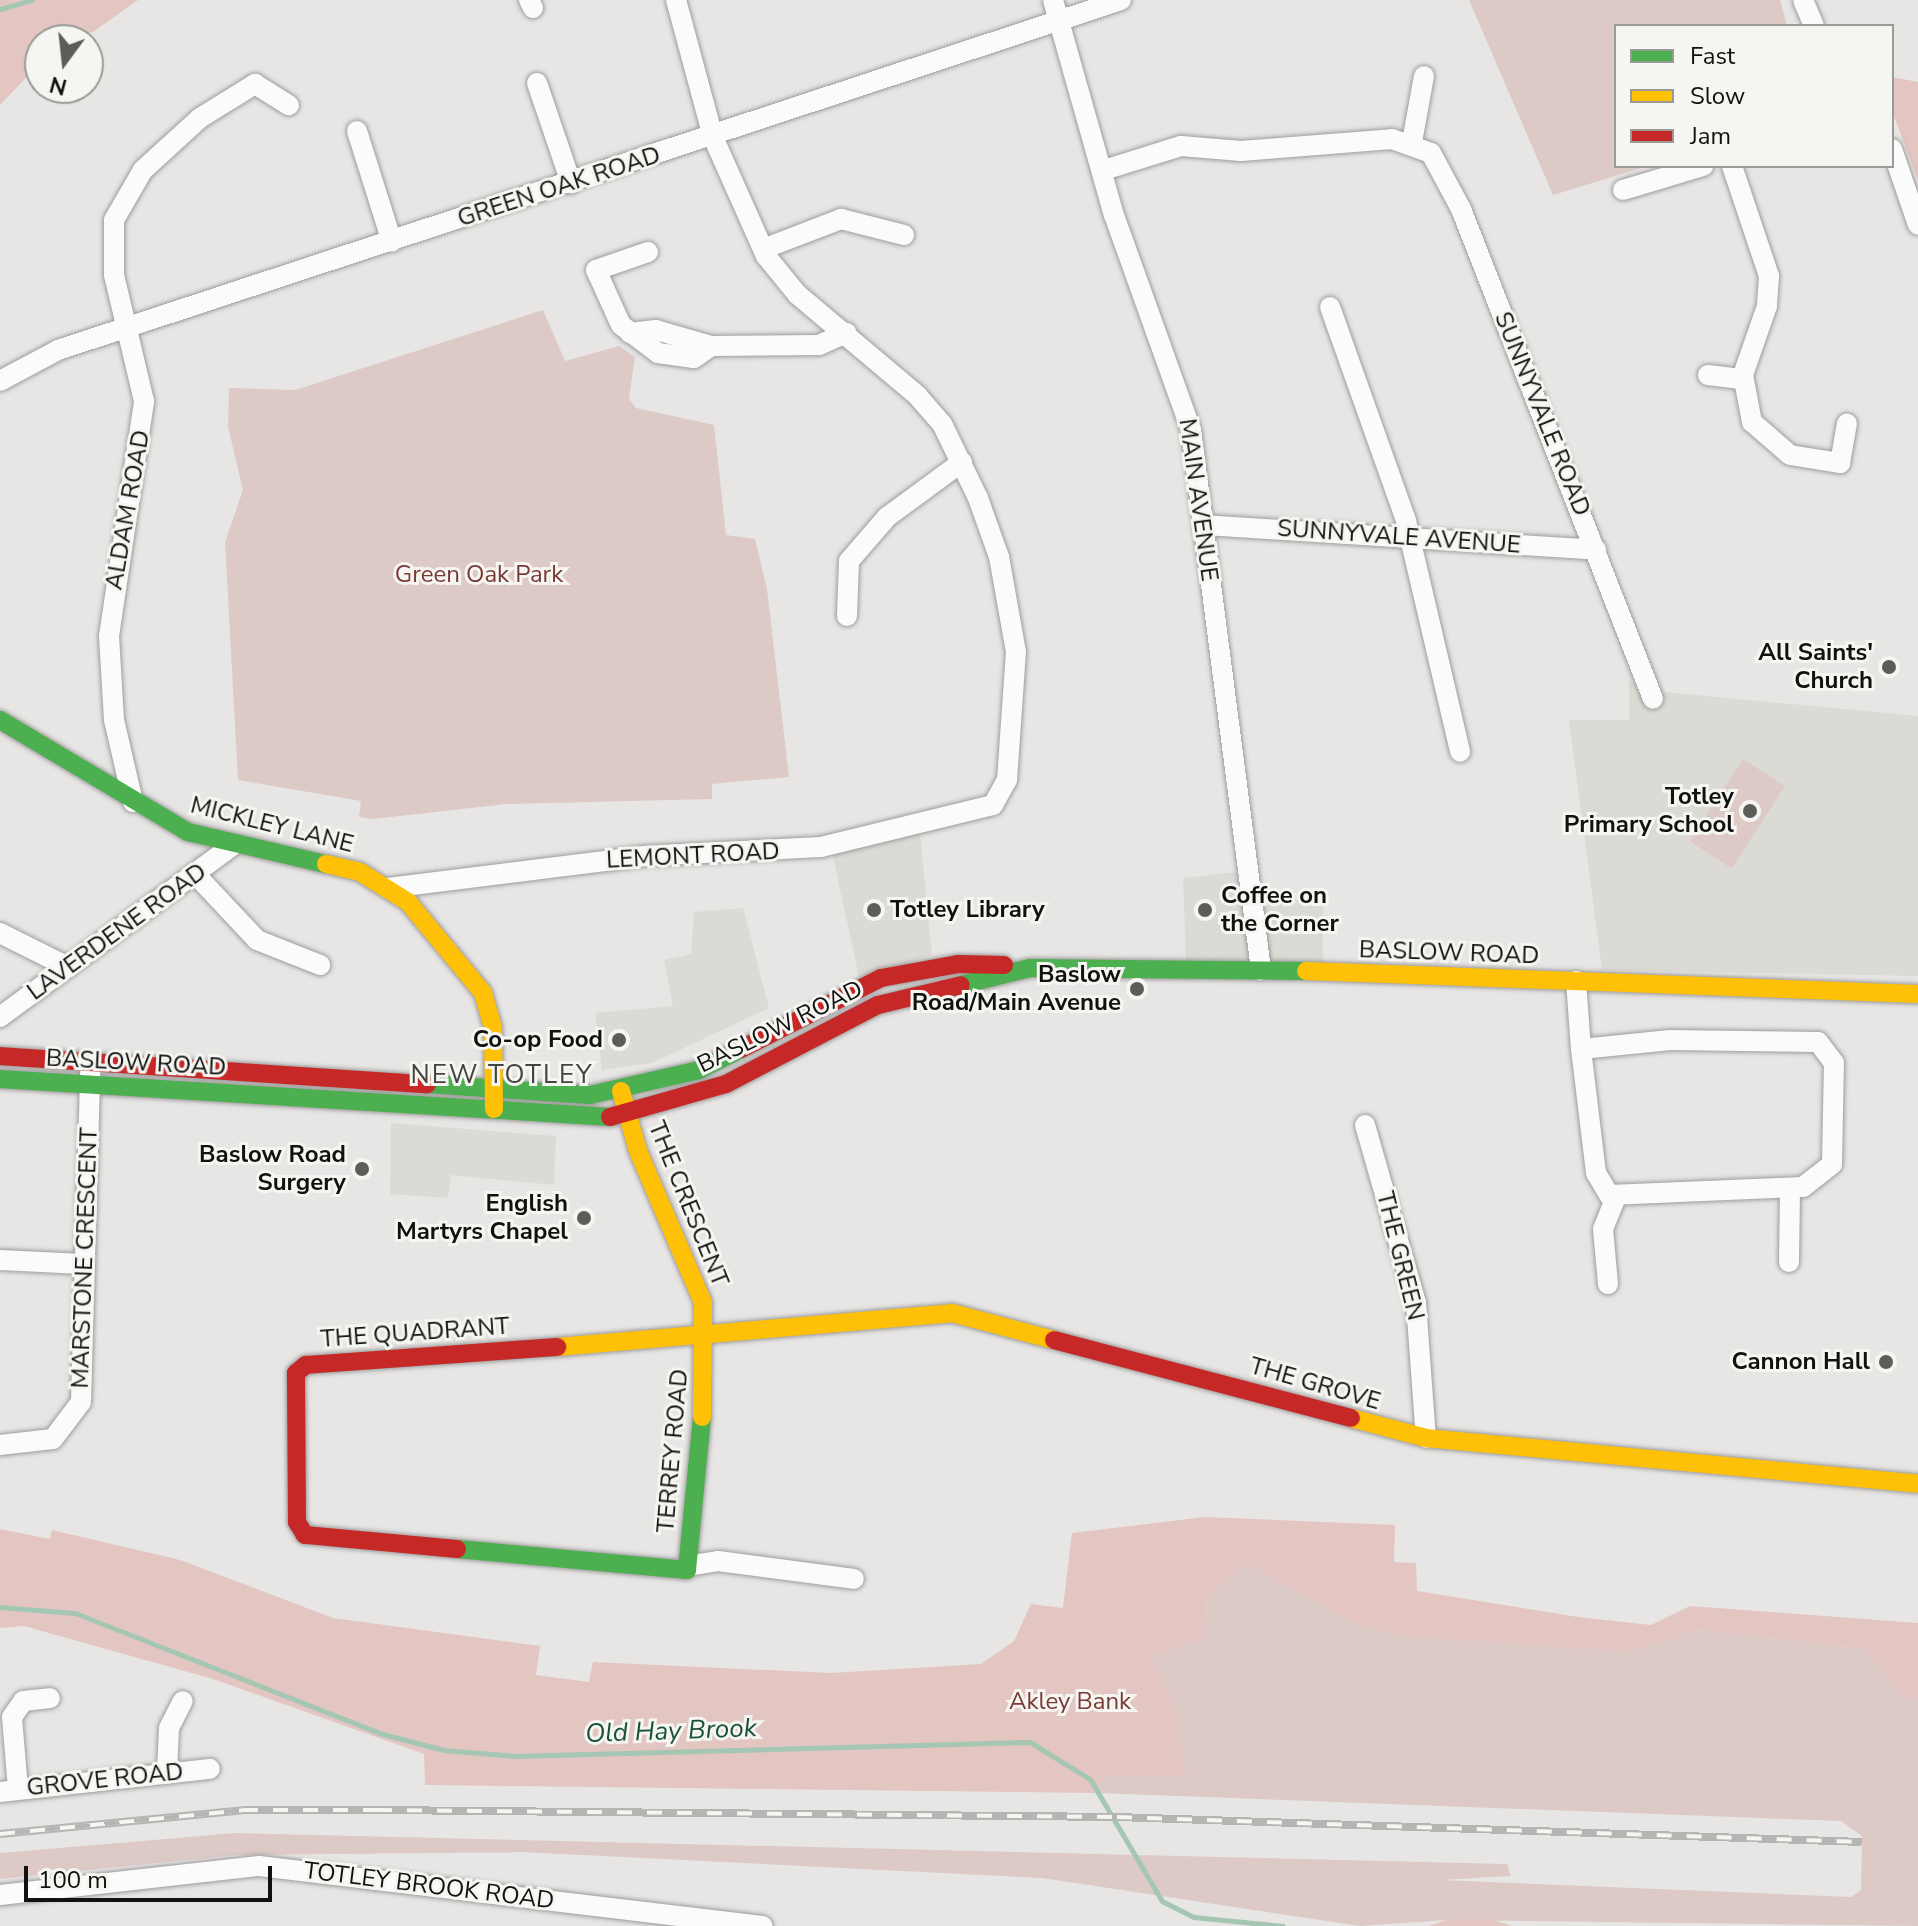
<!DOCTYPE html>
<style>
body{margin:0}
#map{position:relative;width:1918px;height:1926px;overflow:hidden;background:#e7e6e5;font-family:"Nunito Sans",sans-serif}
div>[style]{position:absolute}
[style*='--x']{left:calc(var(--x)*1px);top:calc(var(--y)*1px);width:calc(var(--w)*1px);rotate:calc(var(--a)*1deg)}
.built>*{inset:0;background:#dcdad4}
.green>*{inset:0;background:#ddcac7;transform-origin:0 0}
.forest>*{inset:0;background:#e3c5c1}
.stream>*{height:5px;margin:-2.5px;padding:0 2.5px;transform-origin:2.5px;border-radius:2.5px;background:#a5c6b3}
.roads{filter:drop-shadow(0 0 2px #9e9d9c) drop-shadow(0 0 2px #9e9d9c)}
.street>*{height:20px;margin:-10px;padding:0 10px;transform-origin:10px;border-radius:10px;background:#fbfbfb}
.fast>*{height:18px;margin:-9px;padding:0 9px;transform-origin:9px;border-radius:9px;background:#4caf50}
.slow>*{height:18px;margin:-9px;padding:0 9px;transform-origin:9px;border-radius:9px;background:#ffc107}
.jam>*{height:18px;margin:-9px;padding:0 9px;transform-origin:9px;border-radius:9px;background:#c62828}
.rail>*{height:8px;margin-top:-4px;transform-origin:0;background:repeating-linear-gradient(90deg,#f5f5f1 0 15px,#b5b5b4 0 30px);box-sizing:border-box;border-block:2px solid #b5b5b4}
.dots>*{width:22px;height:22px;translate:-50% -50%;box-sizing:border-box;border:4px solid #f5f5f1;border-radius:50%}
span{translate:-50% -50%;white-space:nowrap;text-align:center;line-height:1.15;-webkit-text-stroke:6px #f5f5f1;paint-order:stroke}
.street-label{font-size:24px;color:#111110}
.park-label{font-size:24px;color:#7b3934}
.poi-label{font-size:24px;color:#111110;font-weight:700}
.right{translate:-100% -50%;text-align:right}
.left{translate:0 -50%;text-align:left}
.neighbourhood-label{font-size:26px;color:#444340;letter-spacing:2px}
.water-label{font-size:26px;color:#195238;font-style:italic}
.legend{position:absolute;left:1614px;top:24px;width:280px;height:144px;box-sizing:border-box;background:#f5f5f1;border:2px solid #9a9a97;margin:0;padding:10px 14px;list-style:none;font-size:24px;color:#111110}
.legend li{display:flex;align-items:center;gap:16px;height:40px}
.legend b{width:40px;border:2px solid #9a9a97}
.north{position:absolute;left:24px;top:24px;width:80px;height:80px;box-sizing:border-box;background:#f5f5f1;border:2px solid #9a9a97;border-radius:50%;rotate:195deg;font-size:22px;font-weight:700;line-height:32px;text-align:center;color:#111110}
.north::after{content:'';display:block;margin:auto;width:28px;height:36px;background:#5c5c5b;clip-path:polygon(50% 0,100% 100%,50% 72%,0 100%)}
.scale{position:absolute;left:24px;top:1866px;width:248px;height:36px;box-sizing:border-box;border:4px solid #111110;border-top:0;padding-left:10px;font-size:24px;line-height:28px;white-space:nowrap;color:#111110;-webkit-text-stroke:6px #f5f5f1;paint-order:stroke}
</style>
<div id="map">
<div class="built">
<i style="clip-path:polygon(1629px 680px,1664px 692px,1918px 716px,1918px 976px,1602px 970px,1569px 720px,1629px 720px)"></i>
<i style="clip-path:polygon(920px 832px,932px 955px,859px 977px,832px 852px)"></i>
<i style="clip-path:polygon(1237px 872px,1241px 906px,1323px 896px,1323px 964px,1186px 960px,1183px 878px)"></i>
<i style="clip-path:polygon(743px 908px,769px 1008px,652px 1063px,602px 1070px,595px 1013px,673px 1006px,664px 960px,691px 954px,694px 912px)"></i>
<i style="clip-path:polygon(391px 1123px,556px 1136px,554px 1185px,451px 1175px,448px 1198px,390px 1194px)"></i>
</div>
<div class="green">
<i style="clip-path:polygon(1469px 0,1780px 0,1787px 26px,1616px 26px,1616px 166px,1648px 166px,1553px 195px)"></i>
<i style="clip-path:polygon(543px 310px,565px 361px,619px 346px,635px 357px,629px 399px,636px 408px,714px 425px,726px 535px,755px 539px,767px 589px,789px 777px,712px 784px,712px 799px,506px 804px,373px 819px,359px 817px,361px 801px,238px 780px,225px 542px,243px 490px,228px 427px,229px 388px,295px 390px)"></i>
<i style="left:1743px;top:759px;width:50px;height:98px;rotate:33deg"></i>
<i style="clip-path:polygon(1246px 1564px,1289px 1587px,1628px 1652px,1700px 1630px,1866px 1649px,1899px 1694px,1918px 1701px,1918px 1926px,1447px 1920px,1360px 1926px,1042px 1878px,523px 1852px,236px 1855px,0 1879px,0 1853px,236px 1833px,1507px 1864px,1511px 1876px,1441px 1880px,1851px 1897px,1861px 1890px,1862px 1836px,1841px 1821px,1097px 1793px,1149px 1657px,1203px 1638px,1208px 1595px)"></i>
</div>
<div class="forest">
<i style="clip-path:polygon(0 0,138px 0,93px 32px,40px 40px,25px 79px,0 105px)"></i>
<i style="clip-path:polygon(1892px 77px,1918px 82px,1918px 180px,1892px 111px)"></i>
<i style="clip-path:polygon(1205px 1517px,1395px 1525px,1394px 1562px,1416px 1563px,1417px 1591px,1578px 1617px,1651px 1625px,1690px 1606px,1918px 1623px,1918px 1701px,1899px 1694px,1866px 1649px,1700px 1630px,1628px 1652px,1405px 1636px,1357px 1624px,1246px 1564px,1208px 1595px,1203px 1638px,1150px 1657px,1174px 1703px,1185px 1776px,1105px 1776px,1097px 1793px,425px 1785px,424px 1754px,213px 1679px,24px 1626px,0 1628px,0 1529px,50px 1539px,52px 1530px,180px 1560px,333px 1618px,540px 1646px,536px 1675px,589px 1682px,593px 1662px,831px 1673px,981px 1664px,1014px 1641px,1031px 1604px,1063px 1608px,1072px 1533px)"></i>
<i style="clip-path:polygon(1490px 1919px,1512px 1926px,1429px 1926px,1447px 1920px)"></i>
</div>
<div class="stream">
<i style="--x:0;--y:9;--w:33;--a:-16"></i>
<i style="--x:0;--y:1607;--w:75;--a:4.6"></i>
<i style="--x:75;--y:1613;--w:327;--a:21.5"></i>
<i style="--x:379;--y:1733;--w:67;--a:14.7"></i>
<i style="--x:444;--y:1750;--w:71;--a:4.8"></i>
<i style="--x:515;--y:1756;--w:515;--a:-1.56"></i>
<i style="--x:1030;--y:1742;--w:70;--a:31.7"></i>
<i style="--x:1090;--y:1779;--w:142;--a:59.5"></i>
<i style="--x:1162;--y:1901;--w:36;--a:27"></i>
<i style="--x:1194;--y:1917;--w:89;--a:5.8"></i>
</div>
<div class="roads">
<div class="street">
<i style="--x:529;--y:0;--w:9;--a:63"></i>
<i style="--x:1053;--y:0;--w:223;--a:74.2"></i>
<i style="--x:1114;--y:215;--w:228;--a:70.3"></i>
<i style="--x:1191;--y:430;--w:545;--a:82.61"></i>
<i style="--x:1803;--y:0;--w:28;--a:67"></i>
<i style="--x:537;--y:83;--w:106;--a:71.2"></i>
<i style="--x:357;--y:131;--w:116;--a:72.5"></i>
<i style="--x:1412;--y:142;--w:67;--a:-79.7"></i>
<i style="--x:1892;--y:149;--w:80;--a:71.1"></i>
<i style="--x:1732;--y:166;--w:116;--a:71.4"></i>
<i style="--x:1769;--y:276;--w:30;--a:94"></i>
<i style="--x:1767;--y:306;--w:73;--a:109.2"></i>
<i style="--x:1743;--y:375;--w:48;--a:79.2"></i>
<i style="--x:1752;--y:422;--w:50;--a:41"></i>
<i style="--x:1790;--y:455;--w:51;--a:9.1"></i>
<i style="--x:1840;--y:463;--w:40;--a:-80"></i>
<i style="--x:1104;--y:170;--w:81;--a:-17.3"></i>
<i style="--x:1181;--y:146;--w:60;--a:4.8"></i>
<i style="--x:1241;--y:151;--w:151;--a:-4.5"></i>
<i style="--x:1392;--y:139;--w:41;--a:19.7"></i>
<i style="--x:1431;--y:153;--w:64;--a:61.8"></i>
<i style="--x:1461;--y:209;--w:526;--a:68.6"></i>
<i style="--x:1623;--y:190;--w:84;--a:-16.7"></i>
<i style="--x:763;--y:249;--w:84;--a:-21"></i>
<i style="--x:841;--y:219;--w:65;--a:14.3"></i>
<i style="--x:648;--y:252;--w:55;--a:160.9"></i>
<i style="--x:596;--y:270;--w:60;--a:65.6"></i>
<i style="--x:621;--y:325;--w:46;--a:37.1"></i>
<i style="--x:658;--y:353;--w:36;--a:8"></i>
<i style="--x:694;--y:358;--w:21;--a:-35"></i>
<i style="--x:711;--y:346;--w:108;--a:-0.5"></i>
<i style="--x:819;--y:345;--w:30;--a:-24"></i>
<i style="--x:1330;--y:307;--w:227;--a:70.4"></i>
<i style="--x:1406;--y:521;--w:237;--a:76.8"></i>
<i style="--x:630;--y:333;--w:26;--a:-7"></i>
<i style="--x:656;--y:330;--w:57;--a:16.2"></i>
<i style="--x:1708;--y:375;--w:35;--a:7"></i>
<i style="--x:0;--y:381;--w:66;--a:-28.1"></i>
<i style="--x:58;--y:350;--w:1119;--a:-18.22"></i>
<i style="--x:1203;--y:525;--w:394;--a:3.6"></i>
<i style="--x:847;--y:616;--w:55;--a:-87.9"></i>
<i style="--x:849;--y:561;--w:58;--a:-49.2"></i>
<i style="--x:887;--y:517;--w:93;--a:-36.3"></i>
<i style="--x:133;--y:802;--w:84;--a:-103"></i>
<i style="--x:114;--y:720;--w:84;--a:-93.4"></i>
<i style="--x:109;--y:636;--w:238;--a:-81.5"></i>
<i style="--x:144;--y:401;--w:130;--a:-103.4"></i>
<i style="--x:114;--y:275;--w:55;--a:-90"></i>
<i style="--x:114;--y:220;--w:58;--a:-59.9"></i>
<i style="--x:143;--y:170;--w:77;--a:-42.4"></i>
<i style="--x:200;--y:118;--w:65;--a:-31.7"></i>
<i style="--x:255;--y:84;--w:40;--a:32"></i>
<i style="--x:196;--y:875;--w:89;--a:46.8"></i>
<i style="--x:257;--y:940;--w:68;--a:21.6"></i>
<i style="--x:388;--y:888;--w:259;--a:-7.1"></i>
<i style="--x:645;--y:856;--w:176;--a:-2.9"></i>
<i style="--x:821;--y:847;--w:177;--a:-13.7"></i>
<i style="--x:993;--y:805;--w:29;--a:-61"></i>
<i style="--x:1007;--y:780;--w:128;--a:-86"></i>
<i style="--x:1016;--y:652;--w:97;--a:-100.1"></i>
<i style="--x:999;--y:557;--w:63;--a:-109.6"></i>
<i style="--x:978;--y:498;--w:82;--a:-115.9"></i>
<i style="--x:942;--y:424;--w:37;--a:-131"></i>
<i style="--x:918;--y:396;--w:158;--a:-139.9"></i>
<i style="--x:797;--y:294;--w:49;--a:-129.2"></i>
<i style="--x:766;--y:256;--w:130;--a:-114"></i>
<i style="--x:713;--y:137;--w:142;--a:-105.1"></i>
<i style="--x:0;--y:933;--w:76;--a:26.6"></i>
<i style="--x:1576;--y:981;--w:68;--a:85.8"></i>
<i style="--x:1581;--y:1049;--w:125;--a:83.1"></i>
<i style="--x:1596;--y:1173;--w:26;--a:59"></i>
<i style="--x:1609;--y:1195;--w:194;--a:-2.4"></i>
<i style="--x:1803;--y:1187;--w:37;--a:-38"></i>
<i style="--x:1832;--y:1164;--w:101;--a:-88.9"></i>
<i style="--x:1834;--y:1063;--w:26;--a:-127"></i>
<i style="--x:1818;--y:1042;--w:148;--a:-179.2"></i>
<i style="--x:1670;--y:1040;--w:89;--a:174.2"></i>
<i style="--x:0;--y:1017;--w:290;--a:-36.4"></i>
<i style="--x:1365;--y:1125;--w:185;--a:74"></i>
<i style="--x:1416;--y:1303;--w:135;--a:85.8"></i>
<i style="--x:0;--y:1260;--w:83;--a:2.8"></i>
<i style="--x:1789;--y:1262;--w:74;--a:-89.2"></i>
<i style="--x:1608;--y:1284;--w:55;--a:-95.2"></i>
<i style="--x:1603;--y:1229;--w:35;--a:-68"></i>
<i style="--x:0;--y:1445;--w:53;--a:-6.5"></i>
<i style="--x:53;--y:1439;--w:46;--a:-52.9"></i>
<i style="--x:81;--y:1402;--w:330;--a:-88.4"></i>
<i style="--x:687;--y:1566;--w:31;--a:-9"></i>
<i style="--x:718;--y:1561;--w:137;--a:7.5"></i>
<i style="--x:167;--y:1772;--w:44;--a:-87.4"></i>
<i style="--x:169;--y:1728;--w:30;--a:-63"></i>
<i style="--x:18;--y:1789;--w:72;--a:-94.8"></i>
<i style="--x:12;--y:1717;--w:19;--a:-55"></i>
<i style="--x:23;--y:1701;--w:27;--a:-6"></i>
<i style="--x:0;--y:1792;--w:211;--a:-6.3"></i>
<i style="--x:0;--y:1895;--w:261;--a:-6.4"></i>
<i style="--x:259;--y:1866;--w:507;--a:6.8"></i>
</div>
<div class="fast">
<i style="--x:0;--y:720;--w:219;--a:30.8"></i>
<i style="--x:188;--y:832;--w:142;--a:13.1"></i>
<i style="--x:961;--y:985;--w:71;--a:-13.8"></i>
<i style="--x:1030;--y:968;--w:276;--a:0.6"></i>
<i style="--x:0;--y:1079;--w:611;--a:3.56"></i>
<i style="--x:427;--y:1084;--w:163;--a:3.9"></i>
<i style="--x:590;--y:1095;--w:112;--a:-12.9"></i>
<i style="--x:699;--y:1070;--w:47;--a:-26.6"></i>
<i style="--x:457;--y:1549;--w:231;--a:5.2"></i>
<i style="--x:687;--y:1570;--w:154;--a:-84.4"></i>
</div>
<div class="slow">
<i style="--x:326;--y:864;--w:35;--a:13"></i>
<i style="--x:360;--y:872;--w:57;--a:32"></i>
<i style="--x:408;--y:902;--w:118;--a:50.5"></i>
<i style="--x:483;--y:993;--w:36;--a:74"></i>
<i style="--x:493;--y:1028;--w:81;--a:89.3"></i>
<i style="--x:1306;--y:971;--w:612;--a:2.15"></i>
<i style="--x:621;--y:1091;--w:62;--a:74.2"></i>
<i style="--x:638;--y:1151;--w:165;--a:66.8"></i>
<i style="--x:703;--y:1303;--w:114;--a:90.5"></i>
<i style="--x:557;--y:1347;--w:396;--a:-4.9"></i>
<i style="--x:952;--y:1313;--w:106;--a:14.8"></i>
<i style="--x:1351;--y:1418;--w:78;--a:14.9"></i>
<i style="--x:1426;--y:1438;--w:494;--a:5.3"></i>
</div>
<div class="jam">
<i style="--x:741;--y:1049;--w:157;--a:-26.9"></i>
<i style="--x:881;--y:978;--w:78;--a:-10.3"></i>
<i style="--x:958;--y:964;--w:46;--a:1.2"></i>
<i style="--x:0;--y:1056;--w:428;--a:3.8"></i>
<i style="--x:610;--y:1117;--w:121;--a:-15.9"></i>
<i style="--x:726;--y:1084;--w:171;--a:-27.5"></i>
<i style="--x:878;--y:1005;--w:85;--a:-13.5"></i>
<i style="--x:1054;--y:1340;--w:307;--a:14.7"></i>
<i style="--x:457;--y:1549;--w:153;--a:-174.7"></i>
<i style="--x:305;--y:1535;--w:15;--a:-122"></i>
<i style="--x:297;--y:1522;--w:149;--a:-90.4"></i>
<i style="--x:296;--y:1373;--w:13;--a:-39"></i>
<i style="--x:306;--y:1365;--w:252;--a:-4.1"></i>
</div>
</div>
<div class="rail">
<i style="--x:0;--y:1834;--w:244;--a:-5.6"></i>
<i style="--x:243;--y:1810;--w:134;--a:0"></i>
<i style="--x:377;--y:1810;--w:740;--a:0.54"></i>
<i style="--x:1117;--y:1817;--w:745;--a:1.92"></i>
</div>
<div class="dots">
<i style="left:1889px;top:667px;background:#5c5c5b"></i>
<i style="left:1750px;top:811px;background:#5c5c5b"></i>
<i style="left:874px;top:910px;background:#5c5c5b"></i>
<i style="left:1205px;top:910px;background:#5c5c5b"></i>
<i style="left:1137px;top:989px;background:#5c5c5b"></i>
<i style="left:619px;top:1040px;background:#5c5c5b"></i>
<i style="left:362px;top:1169px;background:#5c5c5b"></i>
<i style="left:584px;top:1218px;background:#5c5c5b"></i>
<i style="left:1886px;top:1362px;background:#5c5c5b"></i>
</div>
<div class="street-label">
<span style="left:559px;top:187px;rotate:-18deg">GREEN OAK ROAD</span>
<span style="left:1542px;top:414px;rotate:68deg">SUNNYVALE ROAD</span>
<span style="left:1198px;top:500px;rotate:82deg">MAIN AVENUE</span>
<span style="left:128px;top:510px;rotate:-80deg">ALDAM ROAD</span>
<span style="left:1399px;top:537px;rotate:4deg">SUNNYVALE AVENUE</span>
<span style="left:272px;top:825px;rotate:14deg">MICKLEY LANE</span>
<span style="left:693px;top:856px;rotate:-3deg">LEMONT ROAD</span>
<span style="left:117px;top:932px;rotate:-36deg">LAVERDENE ROAD</span>
<span style="left:1449px;top:953px;rotate:2deg">BASLOW ROAD</span>
<span style="left:780px;top:1027px;rotate:-26deg">BASLOW ROAD</span>
<span style="left:136px;top:1063px;rotate:3deg">BASLOW ROAD</span>
<span style="left:688px;top:1204px;rotate:68deg">THE CRESCENT</span>
<span style="left:1400px;top:1256px;rotate:76deg">THE GREEN</span>
<span style="left:85px;top:1258px;rotate:-88deg">MARSTONE CRESCENT</span>
<span style="left:415px;top:1333px;rotate:-4deg">THE QUADRANT</span>
<span style="left:1315px;top:1384px;rotate:16deg">THE GROVE</span>
<span style="left:673px;top:1451px;rotate:-85deg">TERREY ROAD</span>
<span style="left:105px;top:1780px;rotate:-6deg">GROVE ROAD</span>
<span style="left:429px;top:1886px;rotate:7deg">TOTLEY BROOK ROAD</span>
</div>
<div class="park-label">
<span style="left:479px;top:575px">Green Oak Park</span>
<span style="left:1070px;top:1702px">Akley Bank</span>
</div>
<div class="poi-label">
<span class="right" style="left:1873px;top:667px">All Saints'<br>Church</span>
<span class="right" style="left:1734px;top:811px">Totley<br>Primary School</span>
<span class="left" style="left:1221px;top:910px">Coffee on<br>the Corner</span>
<span class="left" style="left:890px;top:910px">Totley Library</span>
<span class="right" style="left:1121px;top:989px">Baslow<br>Road/Main Avenue</span>
<span class="right" style="left:603px;top:1040px">Co-op Food</span>
<span class="right" style="left:346px;top:1169px">Baslow Road<br>Surgery</span>
<span class="right" style="left:568px;top:1218px">English<br>Martyrs Chapel</span>
<span class="right" style="left:1870px;top:1362px">Cannon Hall</span>
</div>
<div class="neighbourhood-label">
<span style="left:502px;top:1075px">NEW TOTLEY</span>
</div>
<div class="water-label">
<span style="left:671px;top:1731px;rotate:-2deg">Old Hay Brook</span>
</div>
<ul class="legend">
<li><b style="height:10px;background:#4caf50"></b>Fast</li>
<li><b style="height:10px;background:#ffc107"></b>Slow</li>
<li><b style="height:10px;background:#c62828"></b>Jam</li>
</ul>
<div class="north">N</div>
<div class="scale">100 m</div>
</div>
